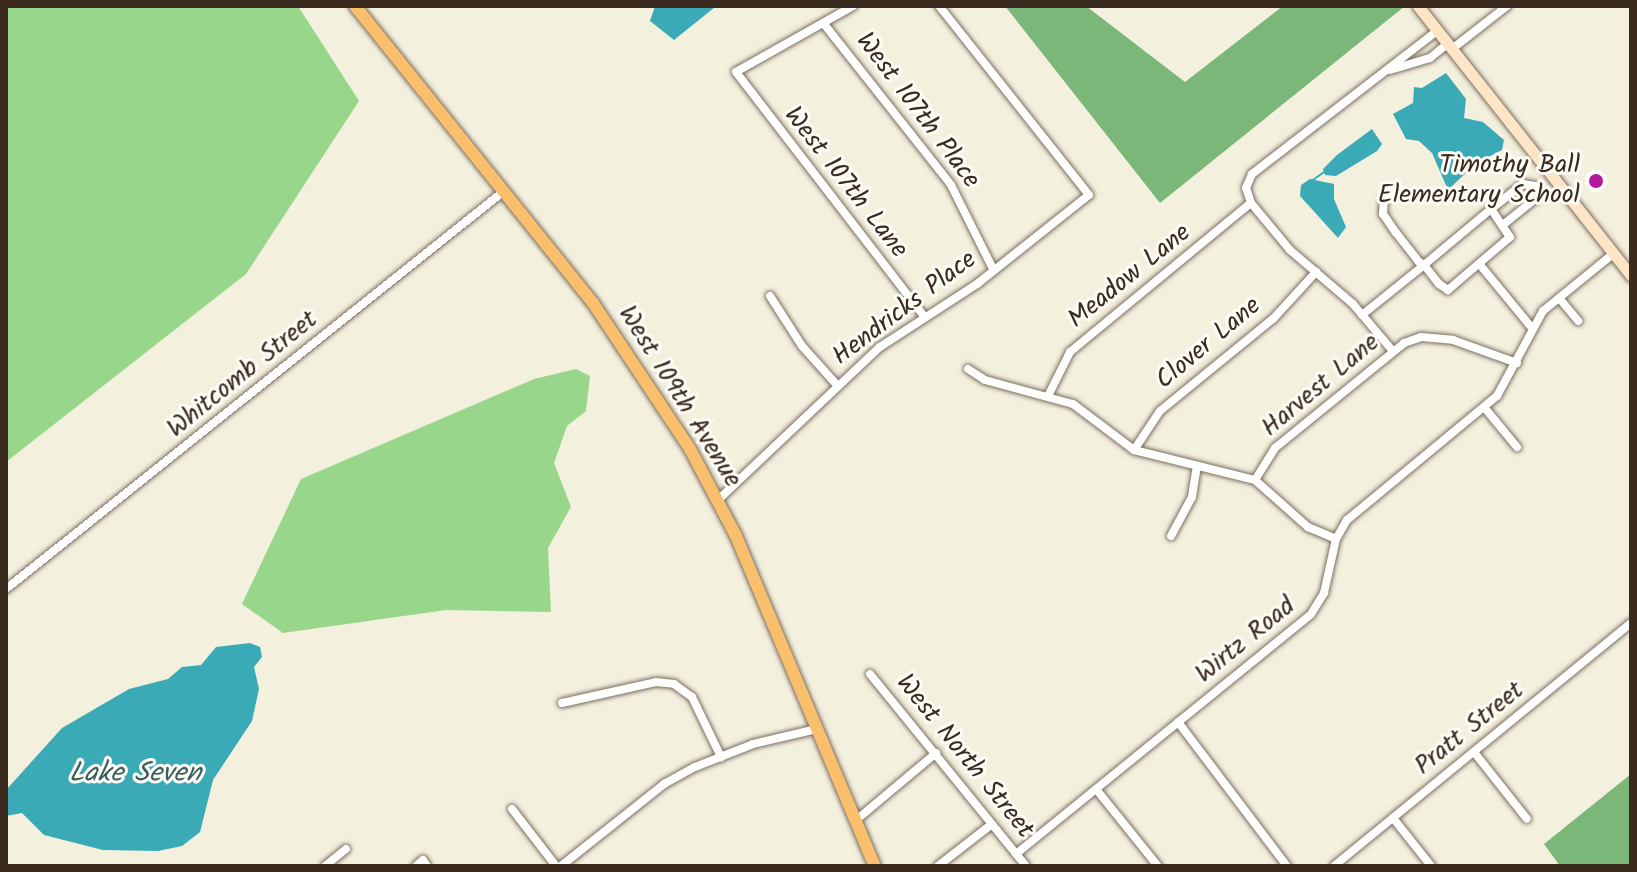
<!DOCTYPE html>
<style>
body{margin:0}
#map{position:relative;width:1637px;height:872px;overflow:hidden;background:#f4f0de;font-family:Kalam,sans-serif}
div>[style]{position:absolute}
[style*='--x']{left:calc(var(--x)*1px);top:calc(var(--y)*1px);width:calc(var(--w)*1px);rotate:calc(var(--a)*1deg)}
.green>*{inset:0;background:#98d68c}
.forest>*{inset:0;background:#7ab778}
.water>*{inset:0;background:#39aab6}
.stream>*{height:2px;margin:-1px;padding:0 1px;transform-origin:1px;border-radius:1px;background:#39aab6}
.roads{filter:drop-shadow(0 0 2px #7c6f61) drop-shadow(0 0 2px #7c6f61)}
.street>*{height:8px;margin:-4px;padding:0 4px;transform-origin:4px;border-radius:4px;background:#fff}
.secondary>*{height:11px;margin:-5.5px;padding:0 5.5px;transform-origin:5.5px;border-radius:5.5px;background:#fde5c5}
.primary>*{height:12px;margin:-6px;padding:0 6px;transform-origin:6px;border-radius:6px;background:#f9bf6d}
.dots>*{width:22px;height:22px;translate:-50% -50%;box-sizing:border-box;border:4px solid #fdfcf7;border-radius:50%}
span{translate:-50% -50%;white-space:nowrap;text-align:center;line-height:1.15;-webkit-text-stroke:6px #fdfcf7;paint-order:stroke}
.street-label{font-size:26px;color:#3b2a1e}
.poi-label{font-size:26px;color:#3b2a1e}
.right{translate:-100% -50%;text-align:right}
.water-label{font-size:28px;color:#3a5d5b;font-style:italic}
.frame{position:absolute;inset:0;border:8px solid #3b2a1e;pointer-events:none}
</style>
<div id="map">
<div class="green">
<i style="clip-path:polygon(6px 6px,298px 6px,359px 101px,246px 274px,6px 462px)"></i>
<i style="clip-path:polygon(576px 369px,590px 376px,586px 411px,567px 426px,554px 463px,571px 507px,548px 548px,551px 612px,446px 610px,283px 633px,242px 604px,301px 479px,534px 379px)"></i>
</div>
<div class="forest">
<i style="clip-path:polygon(1005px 6px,1086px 6px,1185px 82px,1283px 6px,1405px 6px,1160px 203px)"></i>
<i style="clip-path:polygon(1631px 774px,1631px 866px,1560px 866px,1544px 844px)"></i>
</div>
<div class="water">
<i style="clip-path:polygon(655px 6px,714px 6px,715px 7px,674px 40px,650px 21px)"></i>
<i style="clip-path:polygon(1446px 73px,1466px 99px,1464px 118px,1483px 122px,1504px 140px,1502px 150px,1475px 164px,1448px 190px,1432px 153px,1419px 141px,1406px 139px,1393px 114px,1413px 103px,1414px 87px,1422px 88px)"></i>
<i style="clip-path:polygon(1372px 129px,1382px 144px,1377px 151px,1336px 176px,1325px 175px,1323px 169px,1337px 155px)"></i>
<i style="clip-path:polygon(1310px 179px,1334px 184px,1334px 199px,1346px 227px,1338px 238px,1300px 196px,1301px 185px)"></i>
<i style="clip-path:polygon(250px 643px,260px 647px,262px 657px,254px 667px,259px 689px,252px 721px,213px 780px,200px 832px,182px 846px,158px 851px,103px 850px,44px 835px,22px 813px,6px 816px,6px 790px,62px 728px,129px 689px,168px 679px,182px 667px,201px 665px,216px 647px)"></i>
</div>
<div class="stream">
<i style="--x:1313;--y:180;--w:14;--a:-36"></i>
</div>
<div class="roads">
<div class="street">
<i style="--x:853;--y:6;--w:134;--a:150.6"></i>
<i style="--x:736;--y:72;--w:309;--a:52.4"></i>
<i style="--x:824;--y:24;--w:205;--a:51.7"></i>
<i style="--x:951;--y:185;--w:94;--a:63.4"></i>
<i style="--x:1452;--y:49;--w:70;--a:-38"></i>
<i style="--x:1390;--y:70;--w:42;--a:-16.7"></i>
<i style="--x:1430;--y:58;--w:22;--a:-39"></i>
<i style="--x:1491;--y:209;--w:41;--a:-38"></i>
<i style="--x:1523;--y:184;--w:12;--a:9"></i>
<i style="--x:1535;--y:186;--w:13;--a:90"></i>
<i style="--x:1535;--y:199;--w:40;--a:141"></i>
<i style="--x:1481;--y:266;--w:80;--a:50.6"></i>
<i style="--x:770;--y:296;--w:59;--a:57.4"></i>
<i style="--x:802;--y:346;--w:52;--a:48.1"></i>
<i style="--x:1559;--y:298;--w:30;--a:50"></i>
<i style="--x:1362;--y:315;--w:80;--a:-38.9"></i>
<i style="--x:1424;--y:265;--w:87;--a:-39.9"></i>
<i style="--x:1491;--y:209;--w:34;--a:56"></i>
<i style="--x:1510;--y:237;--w:82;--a:139.5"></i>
<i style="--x:1448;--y:290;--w:11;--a:-146"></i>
<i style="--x:1439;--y:284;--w:24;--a:-128"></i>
<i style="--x:1424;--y:265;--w:6;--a:-149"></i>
<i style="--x:1419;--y:262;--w:37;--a:-128"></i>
<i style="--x:1396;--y:233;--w:23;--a:-124"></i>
<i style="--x:1383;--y:214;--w:14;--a:-86"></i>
<i style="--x:1392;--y:350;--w:60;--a:-130.3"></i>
<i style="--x:1353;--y:304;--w:83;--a:-139.4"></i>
<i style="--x:1290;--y:250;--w:61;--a:-129.7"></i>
<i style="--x:1251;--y:203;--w:16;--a:-108"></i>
<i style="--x:1246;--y:188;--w:15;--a:-67"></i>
<i style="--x:1252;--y:174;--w:234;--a:-37.7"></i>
<i style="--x:968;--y:369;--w:20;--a:33"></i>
<i style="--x:985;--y:380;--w:91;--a:15.3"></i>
<i style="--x:1073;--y:404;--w:76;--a:37"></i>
<i style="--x:1134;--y:450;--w:125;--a:13.9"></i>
<i style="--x:1255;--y:480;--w:71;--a:41.6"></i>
<i style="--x:1308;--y:527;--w:30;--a:23"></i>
<i style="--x:1049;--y:394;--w:47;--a:-63.4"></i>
<i style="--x:1070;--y:352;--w:234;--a:-39.5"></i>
<i style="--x:1484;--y:407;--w:52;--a:50.5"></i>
<i style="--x:1134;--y:450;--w:47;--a:-56.3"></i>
<i style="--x:1160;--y:411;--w:146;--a:-39.2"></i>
<i style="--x:1273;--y:319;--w:64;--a:-47.5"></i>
<i style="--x:1255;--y:480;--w:38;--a:-58"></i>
<i style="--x:1275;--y:448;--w:166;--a:-39.1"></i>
<i style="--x:1404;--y:343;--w:18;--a:-19"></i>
<i style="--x:1421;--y:337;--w:32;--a:5"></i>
<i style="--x:1453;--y:340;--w:68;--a:19.8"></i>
<i style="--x:719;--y:499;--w:221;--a:-43.4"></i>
<i style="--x:880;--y:347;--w:116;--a:-33"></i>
<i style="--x:977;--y:284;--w:143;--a:-38.5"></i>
<i style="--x:1089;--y:195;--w:241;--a:-128.4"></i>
<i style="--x:1171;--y:536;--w:44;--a:-61.7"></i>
<i style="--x:1192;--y:497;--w:31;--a:-81"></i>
<i style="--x:6;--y:589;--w:638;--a:-38.63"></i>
<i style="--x:870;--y:674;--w:247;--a:50.9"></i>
<i style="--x:562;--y:703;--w:96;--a:-12.6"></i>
<i style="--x:656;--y:682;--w:18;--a:6"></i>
<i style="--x:674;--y:684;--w:22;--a:36"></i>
<i style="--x:692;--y:697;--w:67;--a:64.2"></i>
<i style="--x:1178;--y:722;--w:181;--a:52.9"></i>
<i style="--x:1474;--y:752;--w:85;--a:51.7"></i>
<i style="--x:1096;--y:789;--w:99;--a:51.2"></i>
<i style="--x:512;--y:809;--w:72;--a:52.3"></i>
<i style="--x:1393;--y:818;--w:61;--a:51.6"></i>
<i style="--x:855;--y:821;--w:106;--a:-40"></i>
<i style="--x:1016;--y:854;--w:380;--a:-39.1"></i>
<i style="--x:1311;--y:614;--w:25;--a:-58"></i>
<i style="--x:1324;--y:593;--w:55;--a:-77.5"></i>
<i style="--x:1336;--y:539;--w:22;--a:-60"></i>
<i style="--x:1347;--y:520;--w:195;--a:-39.6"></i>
<i style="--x:1497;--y:396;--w:97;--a:-61.6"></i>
<i style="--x:1543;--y:311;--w:90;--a:-39.2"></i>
<i style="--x:325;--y:866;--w:27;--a:-39"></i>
<i style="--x:416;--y:866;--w:9;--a:-41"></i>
<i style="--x:423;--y:860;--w:7;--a:56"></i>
<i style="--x:561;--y:866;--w:132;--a:-38.5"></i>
<i style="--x:664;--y:784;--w:35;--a:-29"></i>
<i style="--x:695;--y:767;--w:62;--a:-21.6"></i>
<i style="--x:753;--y:744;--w:66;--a:-13.2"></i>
<i style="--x:938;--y:866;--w:68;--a:-37.9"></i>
<i style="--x:1334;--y:866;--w:384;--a:-39.3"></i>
</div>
<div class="secondary">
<i style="--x:1418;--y:6;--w:344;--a:51.7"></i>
</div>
<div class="primary">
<i style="--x:355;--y:6;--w:381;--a:51.3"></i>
<i style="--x:593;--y:303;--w:175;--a:56.4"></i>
<i style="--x:690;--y:449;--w:98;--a:62.1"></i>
<i style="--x:736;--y:536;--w:358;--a:67.2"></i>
</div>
</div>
<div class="dots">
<i style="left:1596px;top:181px;background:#b5179e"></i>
</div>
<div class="street-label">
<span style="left:917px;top:111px;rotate:53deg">West 107th Place</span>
<span style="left:845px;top:183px;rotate:52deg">West 107th Lane</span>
<span style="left:1130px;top:277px;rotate:-39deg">Meadow Lane</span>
<span style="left:905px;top:309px;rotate:-37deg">Hendricks Place</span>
<span style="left:1209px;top:344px;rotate:-40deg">Clover Lane</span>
<span style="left:243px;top:375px;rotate:-39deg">Whitcomb Street</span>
<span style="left:1321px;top:386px;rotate:-40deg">Harvest Lane</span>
<span style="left:679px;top:397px;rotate:58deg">West 109th Avenue</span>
<span style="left:1246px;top:641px;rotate:-39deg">Wirtz Road</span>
<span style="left:1470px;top:729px;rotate:-39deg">Pratt Street</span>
<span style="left:964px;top:757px;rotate:51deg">West North Street</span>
</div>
<div class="poi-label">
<span class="right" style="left:1580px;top:181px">Timothy Ball<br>Elementary School</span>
</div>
<div class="water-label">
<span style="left:135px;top:774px">Lake Seven</span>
</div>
<div class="frame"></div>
</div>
